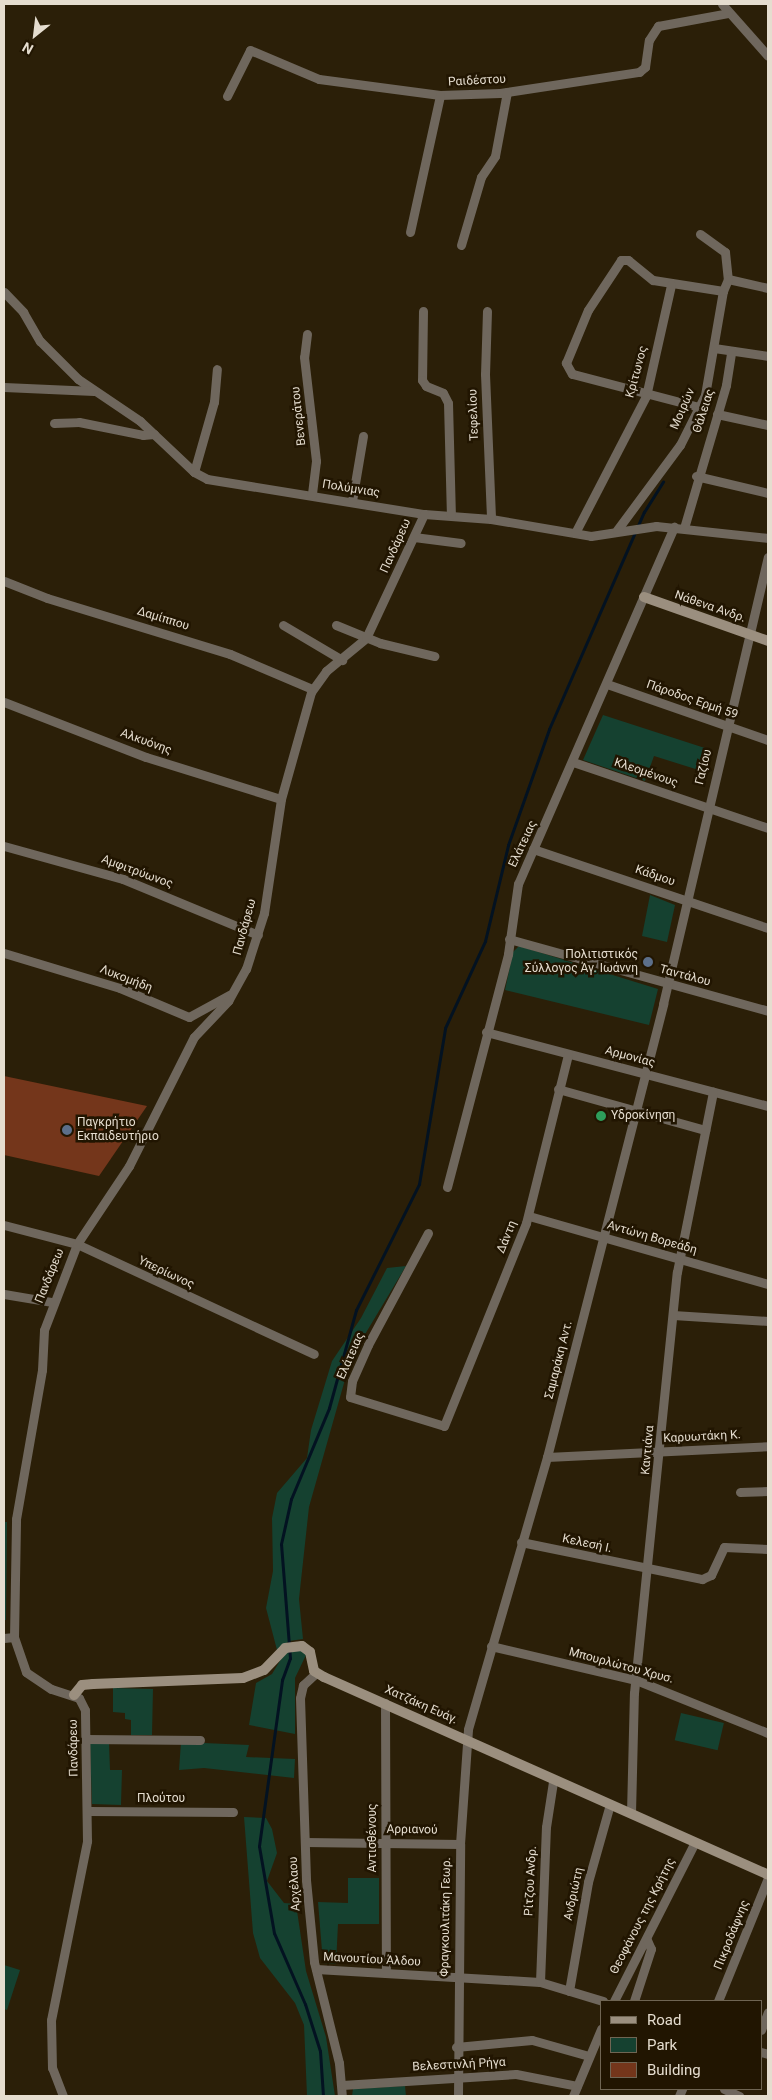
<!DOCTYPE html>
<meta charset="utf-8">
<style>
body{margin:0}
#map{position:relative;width:772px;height:2100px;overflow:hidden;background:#2b1f08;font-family:Roboto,sans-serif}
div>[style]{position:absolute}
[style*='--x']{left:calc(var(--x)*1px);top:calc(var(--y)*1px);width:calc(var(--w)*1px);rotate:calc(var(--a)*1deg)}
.green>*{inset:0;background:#154130;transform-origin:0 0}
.stream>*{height:3px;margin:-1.5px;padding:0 1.5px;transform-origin:1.5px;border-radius:1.5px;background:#031221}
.building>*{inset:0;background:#74361b}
.street>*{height:9px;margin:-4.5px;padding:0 4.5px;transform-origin:4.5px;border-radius:4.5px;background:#6f675d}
.secondary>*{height:10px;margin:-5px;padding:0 5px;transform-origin:5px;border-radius:5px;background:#9b8f7f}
.dots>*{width:14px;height:14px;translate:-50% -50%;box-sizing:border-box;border:2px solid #211501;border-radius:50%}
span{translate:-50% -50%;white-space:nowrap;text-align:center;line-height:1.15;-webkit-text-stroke:5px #211501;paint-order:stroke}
.street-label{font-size:12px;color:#e5ddcf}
.poi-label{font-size:12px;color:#e5ddcf}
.right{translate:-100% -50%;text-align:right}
.left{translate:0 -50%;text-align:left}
.frame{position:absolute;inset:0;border:5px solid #e5ddcf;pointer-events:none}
.legend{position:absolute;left:600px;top:2000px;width:162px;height:90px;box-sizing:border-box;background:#211501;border:1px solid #6f6553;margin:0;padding:6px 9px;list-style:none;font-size:15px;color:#e5ddcf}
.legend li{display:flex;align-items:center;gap:10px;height:25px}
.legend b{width:25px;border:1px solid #6f6553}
.north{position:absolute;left:10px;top:10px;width:50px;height:50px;-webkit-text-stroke:4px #211501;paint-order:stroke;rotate:209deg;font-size:14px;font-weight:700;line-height:20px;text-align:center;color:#e5ddcf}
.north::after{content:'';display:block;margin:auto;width:18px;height:22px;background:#e5ddcf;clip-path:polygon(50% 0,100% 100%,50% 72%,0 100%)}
</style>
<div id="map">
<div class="green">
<i style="clip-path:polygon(603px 715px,711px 750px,705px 772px,654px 756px,645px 781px,583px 760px)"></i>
<i style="clip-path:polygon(650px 895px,675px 905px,667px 942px,642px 936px)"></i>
<i style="clip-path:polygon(519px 946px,658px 989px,649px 1025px,505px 990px,513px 952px)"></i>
<i style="clip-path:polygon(406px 1266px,361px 1341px,346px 1376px,309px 1507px,299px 1599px,303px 1639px,289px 1641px,277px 1650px,266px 1608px,273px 1571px,272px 1518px,277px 1493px,307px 1458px,311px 1430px,332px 1361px,361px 1318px,387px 1268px)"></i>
<i style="clip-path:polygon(4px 1522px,7px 1522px,6px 1620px,4px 1620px)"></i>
<i style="clip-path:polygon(292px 1649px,299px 1649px,306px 1655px,295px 1678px,295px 1734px,249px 1725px,256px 1683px,272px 1674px,284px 1654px)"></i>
<i style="clip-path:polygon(113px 1688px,153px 1689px,152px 1735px,131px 1735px,131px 1720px,125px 1719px,125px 1713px,113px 1712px)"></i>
<i style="left:681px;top:1713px;width:44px;height:28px;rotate:13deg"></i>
<i style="clip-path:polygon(90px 1742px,109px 1742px,110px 1770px,122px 1770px,121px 1805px,92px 1804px)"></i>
<i style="clip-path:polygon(181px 1742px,249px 1745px,246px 1757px,295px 1759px,294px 1778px,204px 1768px,179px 1770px)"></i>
<i style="clip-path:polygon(244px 1817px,266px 1818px,272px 1829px,277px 1853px,267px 1881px,284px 1903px,296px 1904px,306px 1971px,326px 2037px,335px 2096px,307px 2096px,304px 2025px,295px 2003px,260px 1958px,253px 1933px)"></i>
<i style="clip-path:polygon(348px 1878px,379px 1878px,379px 1924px,338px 1924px,336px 1964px,323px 1963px,318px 1902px,348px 1903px)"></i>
<i style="clip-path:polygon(4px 1965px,20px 1970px,7px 2010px,4px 2009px)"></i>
<i style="clip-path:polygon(405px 2086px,406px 2096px,352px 2096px,353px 2089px)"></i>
</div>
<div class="stream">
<i style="--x:323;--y:2096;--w:45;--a:-93.8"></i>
<i style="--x:320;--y:2051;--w:49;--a:-107.7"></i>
<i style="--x:305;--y:2004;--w:77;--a:-113.6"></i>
<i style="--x:274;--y:1933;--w:88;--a:-99.8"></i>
<i style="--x:259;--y:1846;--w:168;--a:-82.1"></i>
<i style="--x:282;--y:1680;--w:23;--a:-70"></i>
<i style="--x:290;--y:1658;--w:114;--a:-94.5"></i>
<i style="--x:281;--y:1544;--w:46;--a:-77.5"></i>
<i style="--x:291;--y:1499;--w:99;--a:-67.3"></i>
<i style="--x:329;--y:1408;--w:102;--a:-74.6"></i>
<i style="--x:356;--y:1310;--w:141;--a:-63.4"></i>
<i style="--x:419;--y:1184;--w:158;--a:-80.5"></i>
<i style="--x:445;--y:1028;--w:96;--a:-65.3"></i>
<i style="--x:485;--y:941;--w:99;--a:-76.5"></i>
<i style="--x:508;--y:845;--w:123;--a:-70.5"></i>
<i style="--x:549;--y:729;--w:237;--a:-66.4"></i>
<i style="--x:644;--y:512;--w:36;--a:-58"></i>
</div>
<div class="building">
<i style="clip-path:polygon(4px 1076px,147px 1106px,99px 1176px,4px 1155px)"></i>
</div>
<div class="street">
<i style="--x:722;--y:4;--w:69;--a:48.5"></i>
<i style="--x:227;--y:96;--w:51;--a:-63.4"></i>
<i style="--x:250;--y:50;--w:75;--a:22.8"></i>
<i style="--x:319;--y:79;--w:122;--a:7.5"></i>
<i style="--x:440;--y:95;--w:60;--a:-1.9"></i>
<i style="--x:500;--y:93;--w:141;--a:-8.6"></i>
<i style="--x:639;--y:72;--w:8;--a:-40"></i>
<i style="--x:645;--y:67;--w:27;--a:-82"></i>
<i style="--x:649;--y:40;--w:17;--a:-57"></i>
<i style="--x:658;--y:26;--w:71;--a:-10.5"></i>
<i style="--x:410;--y:232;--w:140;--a:-77.6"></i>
<i style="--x:700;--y:234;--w:31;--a:36"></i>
<i style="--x:725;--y:252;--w:27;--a:84"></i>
<i style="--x:728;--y:279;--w:41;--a:12.7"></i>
<i style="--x:461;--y:245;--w:71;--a:-73.6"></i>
<i style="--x:481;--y:177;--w:25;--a:-56"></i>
<i style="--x:495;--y:156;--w:65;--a:-79.4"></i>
<i style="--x:4;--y:292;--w:28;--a:46"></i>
<i style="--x:23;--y:312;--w:34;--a:60"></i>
<i style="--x:40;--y:341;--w:54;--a:45"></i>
<i style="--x:78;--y:379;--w:75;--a:34.1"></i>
<i style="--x:140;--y:421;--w:74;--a:43.4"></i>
<i style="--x:194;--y:472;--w:15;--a:28"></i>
<i style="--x:207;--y:479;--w:220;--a:9.2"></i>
<i style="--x:424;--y:514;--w:67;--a:4.3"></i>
<i style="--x:491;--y:519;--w:101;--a:9.6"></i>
<i style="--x:591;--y:536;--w:66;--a:-8.7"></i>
<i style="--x:656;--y:526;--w:113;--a:6.1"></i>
<i style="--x:423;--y:311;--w:69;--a:90.8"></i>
<i style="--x:422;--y:380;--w:7;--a:56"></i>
<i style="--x:426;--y:386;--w:18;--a:22"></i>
<i style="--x:443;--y:393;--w:11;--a:63"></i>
<i style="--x:448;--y:403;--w:112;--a:88.5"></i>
<i style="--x:487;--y:311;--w:63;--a:91.8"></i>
<i style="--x:485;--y:374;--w:145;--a:87.6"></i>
<i style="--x:307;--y:334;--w:23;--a:97"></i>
<i style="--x:304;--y:357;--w:105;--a:83.4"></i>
<i style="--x:316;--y:461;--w:34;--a:97"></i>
<i style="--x:714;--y:348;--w:55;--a:8.4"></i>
<i style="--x:4;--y:387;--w:90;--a:2.5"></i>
<i style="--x:699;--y:407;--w:131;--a:-165.4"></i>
<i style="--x:572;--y:374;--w:13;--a:-119"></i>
<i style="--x:566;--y:363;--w:57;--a:-67.5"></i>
<i style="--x:588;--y:310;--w:60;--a:-56.6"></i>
<i style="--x:621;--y:260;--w:7;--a:0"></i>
<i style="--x:628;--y:260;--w:32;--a:39"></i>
<i style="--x:653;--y:280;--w:71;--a:8.9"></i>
<i style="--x:717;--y:414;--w:52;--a:12.2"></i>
<i style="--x:54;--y:423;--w:25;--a:-2"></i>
<i style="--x:79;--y:422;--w:65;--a:11.5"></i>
<i style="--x:143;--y:435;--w:11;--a:-5"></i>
<i style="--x:194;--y:472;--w:73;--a:-74.1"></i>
<i style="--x:214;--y:402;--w:33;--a:-85"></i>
<i style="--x:696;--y:476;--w:74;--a:13.3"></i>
<i style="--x:352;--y:501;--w:66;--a:-80.4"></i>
<i style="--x:684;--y:528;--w:149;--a:-73.6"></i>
<i style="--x:726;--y:385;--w:33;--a:-81"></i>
<i style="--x:617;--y:530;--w:106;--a:-53.5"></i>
<i style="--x:680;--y:445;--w:56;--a:-63.4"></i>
<i style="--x:705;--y:395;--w:106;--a:-80.2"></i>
<i style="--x:723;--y:291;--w:13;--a:-67"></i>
<i style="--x:575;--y:533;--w:154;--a:-62.6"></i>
<i style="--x:646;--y:396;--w:114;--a:-77.3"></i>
<i style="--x:414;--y:537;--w:47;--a:7.3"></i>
<i style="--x:4;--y:581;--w:46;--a:21.6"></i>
<i style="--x:47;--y:598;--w:191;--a:17"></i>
<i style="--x:230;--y:654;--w:89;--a:23.1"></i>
<i style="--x:283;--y:625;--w:69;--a:30.7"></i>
<i style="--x:336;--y:625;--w:48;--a:22.2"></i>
<i style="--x:380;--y:643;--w:56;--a:13.5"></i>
<i style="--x:607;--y:684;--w:170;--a:19.2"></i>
<i style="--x:4;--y:702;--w:152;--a:21.2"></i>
<i style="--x:146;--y:757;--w:141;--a:17.3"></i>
<i style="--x:573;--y:762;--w:206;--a:18.7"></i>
<i style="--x:4;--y:846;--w:123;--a:15.5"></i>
<i style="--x:123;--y:879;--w:146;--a:22.5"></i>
<i style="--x:533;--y:849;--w:248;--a:18.6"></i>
<i style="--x:509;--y:939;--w:269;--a:15.5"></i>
<i style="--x:4;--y:953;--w:121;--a:16.8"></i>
<i style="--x:120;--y:988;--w:75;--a:22.8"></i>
<i style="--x:189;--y:1017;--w:46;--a:-28.8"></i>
<i style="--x:486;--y:1032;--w:292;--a:14.7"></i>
<i style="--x:558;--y:1089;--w:153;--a:15.6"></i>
<i style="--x:447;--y:1187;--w:241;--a:-75.3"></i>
<i style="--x:508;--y:954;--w:71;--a:-81.9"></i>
<i style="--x:518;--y:884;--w:390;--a:-66.4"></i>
<i style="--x:529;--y:1216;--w:248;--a:15.9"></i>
<i style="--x:4;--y:1225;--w:75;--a:14.6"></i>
<i style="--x:77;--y:1244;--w:261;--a:24.9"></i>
<i style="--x:428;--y:1233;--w:127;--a:118.2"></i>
<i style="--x:368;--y:1345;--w:39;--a:114"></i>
<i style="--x:352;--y:1381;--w:16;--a:97"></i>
<i style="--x:350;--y:1397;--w:98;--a:17.1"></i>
<i style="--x:444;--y:1426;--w:219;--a:-68"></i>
<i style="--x:526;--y:1223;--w:174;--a:-76"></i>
<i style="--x:4;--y:1294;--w:49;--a:9.5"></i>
<i style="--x:673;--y:1315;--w:95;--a:3.6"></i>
<i style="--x:547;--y:1457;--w:221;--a:-2.8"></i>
<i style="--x:740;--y:1492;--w:28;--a:-2"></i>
<i style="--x:521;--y:1542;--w:185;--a:11.6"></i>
<i style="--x:702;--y:1579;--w:10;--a:-24"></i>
<i style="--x:711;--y:1575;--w:31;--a:-65"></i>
<i style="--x:724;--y:1547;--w:44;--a:2.6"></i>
<i style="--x:4;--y:1638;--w:10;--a:-6"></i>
<i style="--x:491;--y:1646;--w:149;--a:13.2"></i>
<i style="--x:636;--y:1680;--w:142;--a:21.9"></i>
<i style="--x:316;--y:1673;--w:18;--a:137"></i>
<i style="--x:303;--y:1685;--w:13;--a:103"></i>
<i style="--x:300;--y:1698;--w:182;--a:88.1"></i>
<i style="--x:306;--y:1880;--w:82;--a:84.4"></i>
<i style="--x:314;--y:1962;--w:104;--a:76.1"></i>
<i style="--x:339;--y:2063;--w:33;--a:85"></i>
<i style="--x:385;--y:1703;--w:270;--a:89.8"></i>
<i style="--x:86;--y:1739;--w:114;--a:0.5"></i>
<i style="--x:88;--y:1811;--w:145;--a:0.4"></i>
<i style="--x:631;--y:1813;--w:120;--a:-88.6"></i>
<i style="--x:634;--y:1693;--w:423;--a:-84.2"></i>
<i style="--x:677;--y:1272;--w:184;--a:-78.7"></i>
<i style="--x:305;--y:1842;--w:155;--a:0.7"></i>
<i style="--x:316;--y:1969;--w:224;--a:3.3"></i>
<i style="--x:540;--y:1982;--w:66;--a:16.8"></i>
<i style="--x:540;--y:1982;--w:155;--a:-87.8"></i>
<i style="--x:546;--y:1827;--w:46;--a:-81.2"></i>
<i style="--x:569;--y:1991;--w:111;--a:-80.1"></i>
<i style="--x:588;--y:1882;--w:81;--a:-74.2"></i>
<i style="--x:614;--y:2001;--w:178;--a:-63"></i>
<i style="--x:634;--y:2001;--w:55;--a:-71.9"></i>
<i style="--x:651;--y:1949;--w:10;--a:-114"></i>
<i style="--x:718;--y:2001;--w:133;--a:-67.9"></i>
<i style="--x:761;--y:2030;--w:19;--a:-69"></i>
<i style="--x:456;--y:2047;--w:76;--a:-5.3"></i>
<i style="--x:532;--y:2040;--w:59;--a:15.7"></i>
<i style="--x:761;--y:2052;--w:7;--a:16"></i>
<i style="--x:342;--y:2085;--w:174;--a:-3.6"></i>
<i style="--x:516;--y:2074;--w:62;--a:11.1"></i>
<i style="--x:724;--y:2089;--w:17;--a:25"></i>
<i style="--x:63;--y:2096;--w:30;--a:-111"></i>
<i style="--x:52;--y:2068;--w:48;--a:-91.2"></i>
<i style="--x:51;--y:2020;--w:183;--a:-78.6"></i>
<i style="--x:87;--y:1841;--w:131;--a:-90.9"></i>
<i style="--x:85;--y:1710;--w:13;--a:-117"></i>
<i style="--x:79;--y:1698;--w:29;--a:-162"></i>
<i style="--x:51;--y:1689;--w:30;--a:-146"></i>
<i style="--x:26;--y:1672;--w:37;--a:-109"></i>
<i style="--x:14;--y:1637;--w:118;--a:-89"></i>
<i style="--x:16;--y:1519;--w:151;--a:-80.1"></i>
<i style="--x:42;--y:1370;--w:40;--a:-87.1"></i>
<i style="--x:44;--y:1330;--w:92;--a:-69"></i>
<i style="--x:77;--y:1244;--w:94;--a:-56.3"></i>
<i style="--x:129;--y:1166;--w:144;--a:-63.3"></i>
<i style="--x:194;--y:1037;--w:50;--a:-46.6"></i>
<i style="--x:228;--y:1001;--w:37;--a:-61"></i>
<i style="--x:246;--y:969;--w:59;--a:-72.2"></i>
<i style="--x:264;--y:913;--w:115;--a:-81.5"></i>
<i style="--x:281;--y:799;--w:111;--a:-74.3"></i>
<i style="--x:311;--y:692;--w:26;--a:-54"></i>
<i style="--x:326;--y:671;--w:52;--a:-39.5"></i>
<i style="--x:366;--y:638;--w:137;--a:-64.9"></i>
<i style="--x:458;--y:2096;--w:252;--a:-89.5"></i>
<i style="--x:460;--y:1844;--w:115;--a:-86"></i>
<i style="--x:468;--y:1729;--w:283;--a:-73.8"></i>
<i style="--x:547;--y:1457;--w:468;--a:-75.6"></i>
<i style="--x:663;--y:1004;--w:459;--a:-76.8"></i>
<i style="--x:573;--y:2096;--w:73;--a:-67.3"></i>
<i style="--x:679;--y:2096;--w:8;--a:-67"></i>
</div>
<div class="secondary">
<i style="--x:644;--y:597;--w:132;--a:19.5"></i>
<i style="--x:74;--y:1695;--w:13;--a:-51"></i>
<i style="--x:82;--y:1685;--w:11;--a:-5"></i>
<i style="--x:93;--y:1684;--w:150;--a:-2.3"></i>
<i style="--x:243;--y:1678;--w:22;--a:-21"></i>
<i style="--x:264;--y:1670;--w:30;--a:-46"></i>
<i style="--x:285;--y:1648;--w:17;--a:-7"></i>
<i style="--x:302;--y:1646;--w:10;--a:37"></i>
<i style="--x:310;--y:1652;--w:19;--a:78"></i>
<i style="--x:314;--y:1671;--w:12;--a:31"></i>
<i style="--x:324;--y:1677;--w:486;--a:24"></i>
</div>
<div class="dots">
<i style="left:648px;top:962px;background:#5c6f8a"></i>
<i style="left:601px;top:1116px;background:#2e9e5b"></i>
<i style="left:67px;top:1130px;background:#5c6f8a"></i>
</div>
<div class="street-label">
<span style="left:477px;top:81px;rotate:-3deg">Ραιδέστου</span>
<span style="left:637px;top:372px;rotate:-75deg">Κρίτωνος</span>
<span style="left:683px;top:409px;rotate:-66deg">Μοιρών</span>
<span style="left:704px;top:411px;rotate:-72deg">Θάλειας</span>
<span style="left:474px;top:415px;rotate:-92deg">Τεφελίου</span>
<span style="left:299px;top:416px;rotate:-96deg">Βενεράτου</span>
<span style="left:351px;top:489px;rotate:9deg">Πολύμνιας</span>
<span style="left:396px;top:546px;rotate:-66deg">Πανδάρεω</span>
<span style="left:710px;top:607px;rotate:19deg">Νάθενα Ανδρ.</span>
<span style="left:163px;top:619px;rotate:17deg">Δαμίππου</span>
<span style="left:692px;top:700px;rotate:19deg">Πάροδος Ερμή 59</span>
<span style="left:146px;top:742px;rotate:20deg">Αλκυόνης</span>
<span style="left:704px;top:767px;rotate:-76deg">Γαζίου</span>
<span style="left:646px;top:773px;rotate:19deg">Κλεομένους</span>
<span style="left:523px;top:844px;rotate:-65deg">Ελάτειας</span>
<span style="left:137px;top:872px;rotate:20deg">Αμφιτρύωνος</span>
<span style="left:655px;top:876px;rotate:19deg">Κάδμου</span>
<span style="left:245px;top:927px;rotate:-75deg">Πανδάρεω</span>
<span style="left:685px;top:976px;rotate:15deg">Ταντάλου</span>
<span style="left:126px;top:979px;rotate:21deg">Λυκομήδη</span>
<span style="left:630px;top:1057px;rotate:15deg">Αρμονίας</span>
<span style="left:507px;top:1237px;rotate:-68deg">Δάντη</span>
<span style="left:652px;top:1238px;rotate:16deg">Αντώνη Βορεάδη</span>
<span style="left:166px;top:1273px;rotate:25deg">Υπερίωνος</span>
<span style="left:50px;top:1276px;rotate:-68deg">Πανδάρεω</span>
<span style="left:351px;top:1356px;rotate:-66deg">Ελάτειας</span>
<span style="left:559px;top:1360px;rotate:-76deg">Σαμαράκη Αντ.</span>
<span style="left:702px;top:1437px;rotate:-3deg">Καρυωτάκη Κ.</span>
<span style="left:648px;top:1450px;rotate:-85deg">Καντιάνα</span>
<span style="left:587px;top:1544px;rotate:12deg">Κελεσή Ι.</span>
<span style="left:621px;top:1666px;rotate:15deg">Μπουρλώτου Χρυσ.</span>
<span style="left:421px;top:1705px;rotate:24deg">Χατζάκη Ευάγ.</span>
<span style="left:74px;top:1748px;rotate:-91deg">Πανδάρεω</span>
<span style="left:161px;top:1799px">Πλούτου</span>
<span style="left:412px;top:1830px;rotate:1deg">Αρριανού</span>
<span style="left:373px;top:1838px;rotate:-90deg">Αντισθένους</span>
<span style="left:531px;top:1881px;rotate:-87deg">Ρίτζου Ανδρ.</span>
<span style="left:295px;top:1884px;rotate:-93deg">Αρχέλαου</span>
<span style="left:574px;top:1894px;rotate:-78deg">Ανδριώτη</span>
<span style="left:643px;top:1916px;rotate:-63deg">Θεοφάνους της Κρήτης</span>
<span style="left:446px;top:1917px;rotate:-89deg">Φραγκουλιτάκη Γεωρ.</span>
<span style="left:732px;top:1935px;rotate:-68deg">Πικροδάφνης</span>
<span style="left:372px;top:1960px;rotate:3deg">Μανουτίου Άλδου</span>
<span style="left:459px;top:2065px;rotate:-3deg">Βελεστινλή Ρήγα</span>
</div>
<div class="poi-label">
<span class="right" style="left:638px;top:962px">Πολιτιστικός<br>Σύλλογος Άγ. Ιωάννη</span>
<span class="left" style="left:611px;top:1116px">Υδροκίνηση</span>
<span class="left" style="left:77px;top:1130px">Παγκρήτιο<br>Εκπαιδευτήριο</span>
</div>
<div class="frame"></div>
<ul class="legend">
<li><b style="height:6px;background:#9b8f7f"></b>Road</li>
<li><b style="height:14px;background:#154130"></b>Park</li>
<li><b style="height:14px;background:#74361b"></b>Building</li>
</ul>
<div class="north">N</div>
</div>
